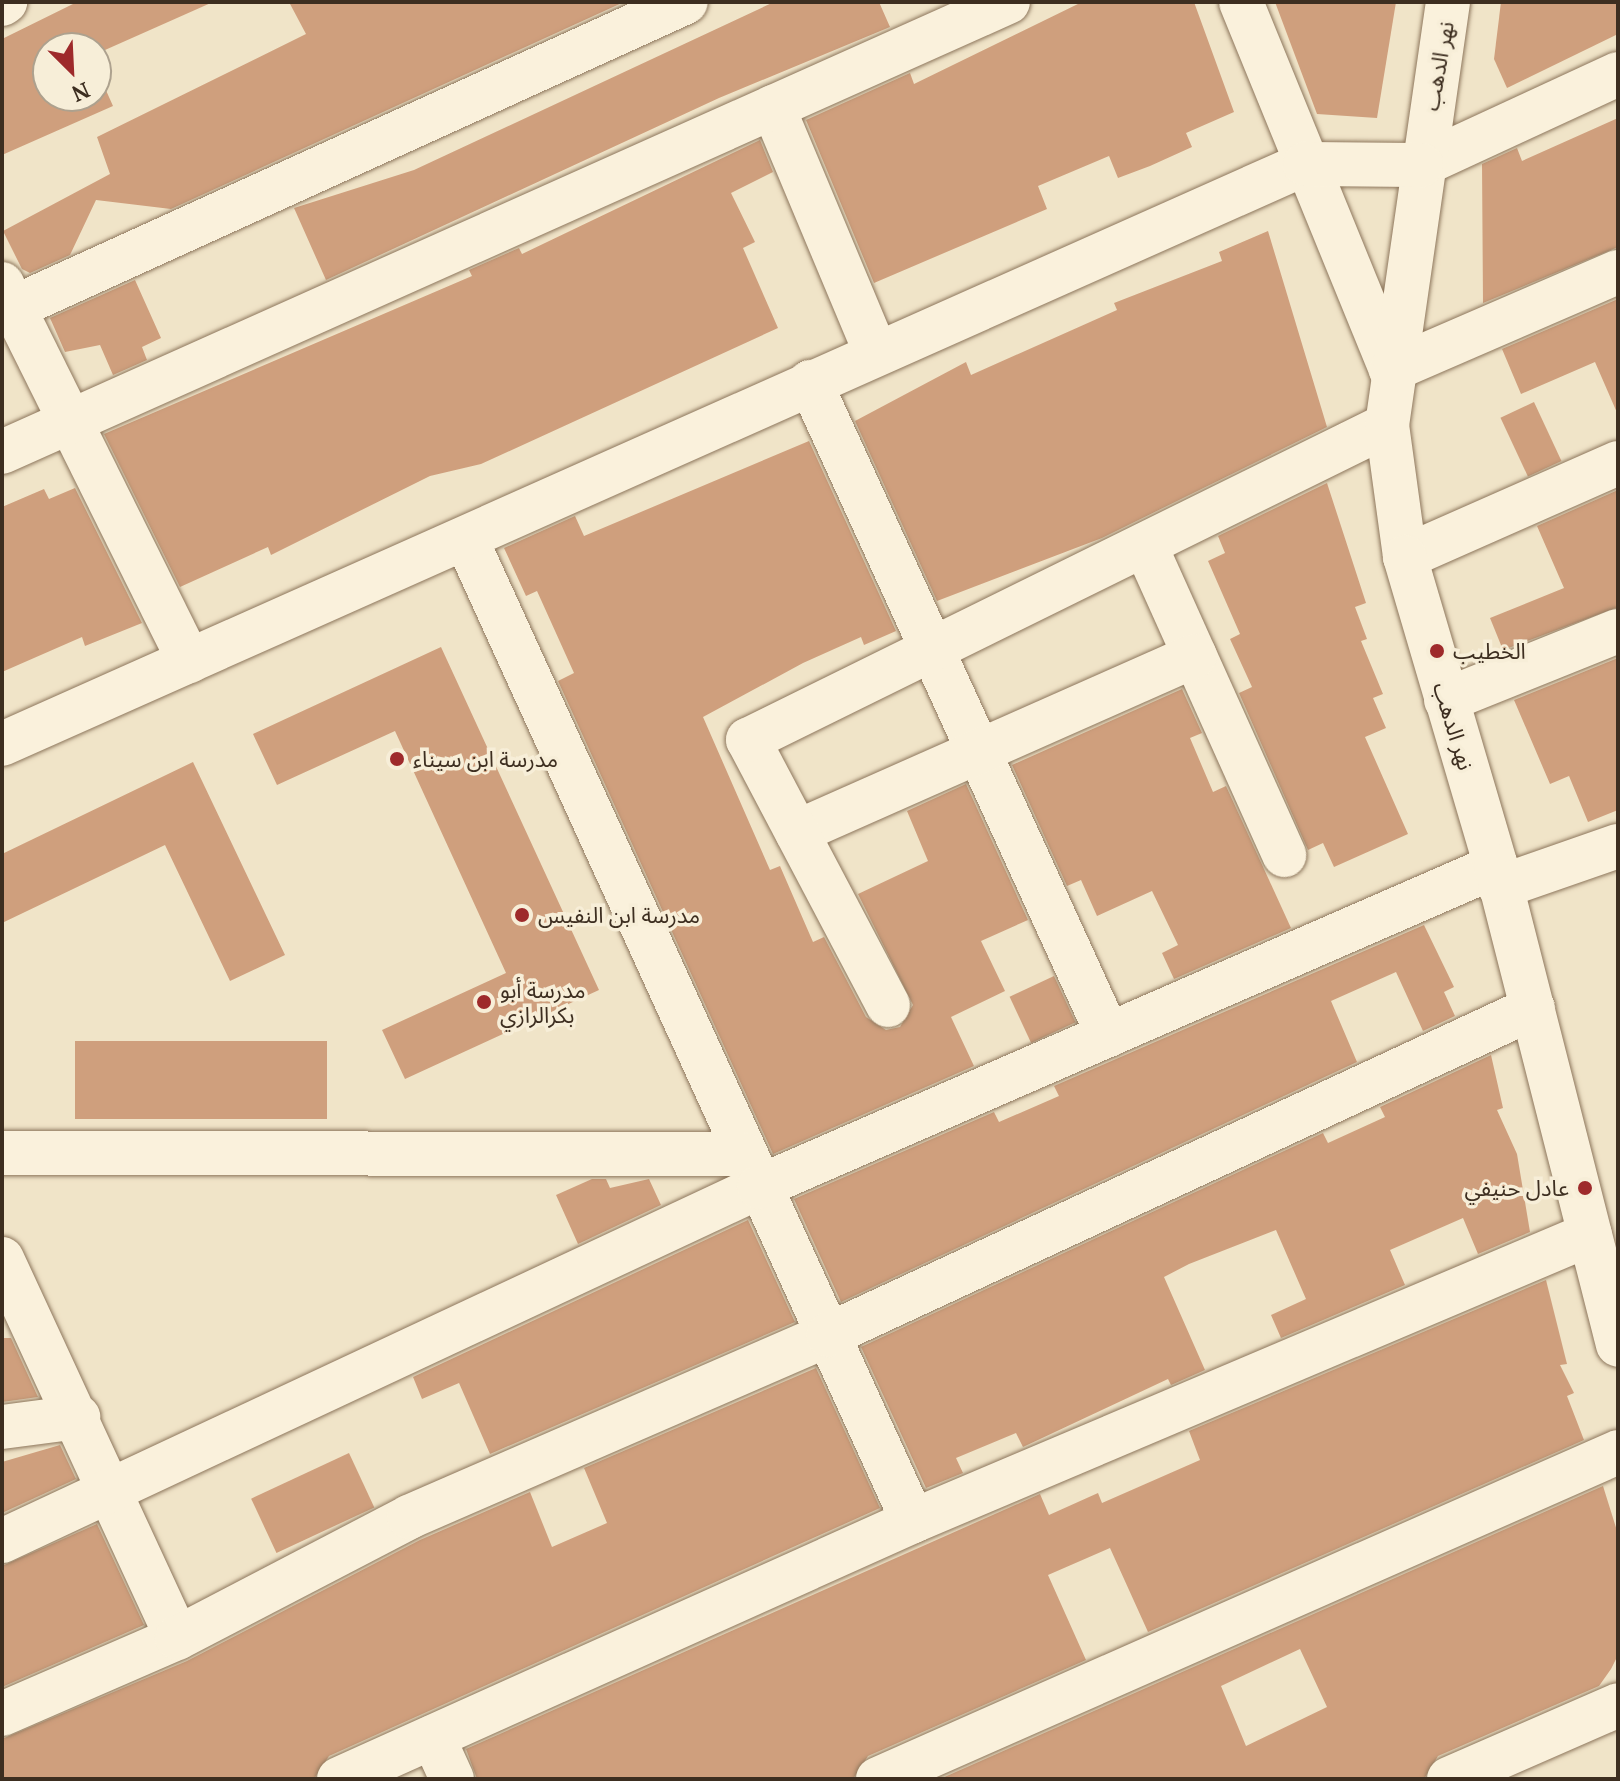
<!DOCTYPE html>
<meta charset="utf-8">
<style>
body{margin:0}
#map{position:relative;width:1620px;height:1781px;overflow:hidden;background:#f0e4c8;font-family:"PT Serif","Noto Sans Arabic",serif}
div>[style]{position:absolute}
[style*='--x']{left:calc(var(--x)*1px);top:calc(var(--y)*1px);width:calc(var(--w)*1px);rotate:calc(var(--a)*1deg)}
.building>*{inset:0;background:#cf9f7d;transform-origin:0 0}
.roads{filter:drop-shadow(0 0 2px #8d765c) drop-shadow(0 0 2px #8d765c)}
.street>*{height:44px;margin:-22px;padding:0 22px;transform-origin:22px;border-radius:22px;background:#faf1dc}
.secondary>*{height:44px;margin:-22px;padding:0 22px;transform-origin:22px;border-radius:22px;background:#faf1dc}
.dots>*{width:22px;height:22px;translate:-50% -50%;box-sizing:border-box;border:4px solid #f7eed8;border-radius:50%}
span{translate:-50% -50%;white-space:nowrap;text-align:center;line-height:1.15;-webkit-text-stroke:7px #f7eed8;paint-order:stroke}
.street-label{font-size:22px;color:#3d2e20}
.poi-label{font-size:22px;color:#3d2e20}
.left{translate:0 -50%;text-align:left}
.right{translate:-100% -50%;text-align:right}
.frame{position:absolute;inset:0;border:4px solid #3d2e20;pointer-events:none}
.north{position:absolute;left:32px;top:32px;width:80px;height:80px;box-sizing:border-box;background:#f7eed8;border:2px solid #ada18e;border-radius:50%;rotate:156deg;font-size:22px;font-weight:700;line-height:32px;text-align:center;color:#3d2e20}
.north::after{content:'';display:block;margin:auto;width:28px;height:36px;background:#9e2a2b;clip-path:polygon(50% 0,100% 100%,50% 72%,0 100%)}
</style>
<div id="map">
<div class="building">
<i style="clip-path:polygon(77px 2px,213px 2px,96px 54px,96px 48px,48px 48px,48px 96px,96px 96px,96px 68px,113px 106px,2px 155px,2px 39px)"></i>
<i style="clip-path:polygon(289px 2px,624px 2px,171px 209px,96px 200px,70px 255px,30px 273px,22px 269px,3px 231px,110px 174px,97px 137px,306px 34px)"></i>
<i style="clip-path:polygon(774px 2px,879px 2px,890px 27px,719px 98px,326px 280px,294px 208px,414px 170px)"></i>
<i style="clip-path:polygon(1082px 2px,1194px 2px,1234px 112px,1186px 133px,1192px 147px,1150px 166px,1118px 178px,1109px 156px,1038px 186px,1047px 209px,874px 283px,806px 120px,910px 73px,914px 84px)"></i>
<i style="clip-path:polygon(1275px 2px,1396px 2px,1377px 118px,1317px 114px)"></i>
<i style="clip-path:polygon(1501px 2px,1618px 2px,1618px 34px,1507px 88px,1494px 59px)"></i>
<i style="clip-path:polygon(1618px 118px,1618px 247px,1483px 303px,1482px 164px,1517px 148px,1522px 161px)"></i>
<i style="clip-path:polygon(760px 140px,773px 172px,731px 193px,755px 242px,743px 248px,778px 328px,481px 464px,430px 476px,271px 555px,268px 547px,180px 587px,104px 434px,472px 276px,469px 270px,519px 248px,522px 254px)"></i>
<i style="clip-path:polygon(1268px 231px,1327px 427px,1102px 538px,937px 601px,855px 421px,966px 362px,971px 375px,1117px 310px,1114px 303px,1222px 261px,1219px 252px)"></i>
<i style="clip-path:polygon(135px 280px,161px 338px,142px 347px,147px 360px,113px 375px,100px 345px,65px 352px,50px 318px)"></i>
<i style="clip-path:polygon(1618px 299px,1618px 415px,1595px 362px,1521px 394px,1502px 349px)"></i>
<i style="left:1534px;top:402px;width:65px;height:37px;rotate:65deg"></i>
<i style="clip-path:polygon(809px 441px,896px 631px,864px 645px,861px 637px,803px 663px,703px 717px,770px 870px,780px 866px,813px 942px,824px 937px,866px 1017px,886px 1030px,900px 1027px,913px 1005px,858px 894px,928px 861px,907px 811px,966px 784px,1028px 920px,981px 941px,1005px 991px,951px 1017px,974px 1066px,773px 1154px,558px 681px,574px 673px,537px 591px,526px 596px,504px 548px,575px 516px,584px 536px)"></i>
<i style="clip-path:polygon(1327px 483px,1366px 603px,1355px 607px,1367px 639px,1361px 641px,1383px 694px,1373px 698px,1386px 728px,1365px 737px,1408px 834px,1334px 867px,1323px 843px,1308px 850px,1239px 693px,1252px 687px,1230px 639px,1240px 634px,1208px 561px,1225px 553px,1218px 536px)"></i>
<i style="clip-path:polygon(75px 488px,142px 623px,85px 646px,82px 637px,2px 672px,2px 507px,44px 489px,49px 499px)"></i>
<i style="clip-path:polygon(1618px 490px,1618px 607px,1503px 650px,1490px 618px,1564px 588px,1537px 526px)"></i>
<i style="clip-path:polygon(441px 647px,599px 990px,405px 1079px,382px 1030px,506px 973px,395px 731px,277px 785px,253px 734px)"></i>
<i style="clip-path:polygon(1618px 658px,1618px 810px,1588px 822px,1569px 776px,1550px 784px,1514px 700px)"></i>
<i style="clip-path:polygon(1182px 689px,1202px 733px,1190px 738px,1213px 792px,1226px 786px,1291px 928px,1174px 979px,1162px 953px,1178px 945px,1152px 891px,1097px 916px,1081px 880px,1067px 886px,1012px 765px)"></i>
<i style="clip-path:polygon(193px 762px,285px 955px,230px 981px,165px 845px,2px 923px,2px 854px)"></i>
<i style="clip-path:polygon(1424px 925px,1454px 987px,1444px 992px,1455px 1016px,1423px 1031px,1396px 972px,1331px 1001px,1357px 1062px,841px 1302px,794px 1199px,994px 1112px,999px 1122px,1059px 1096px,1054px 1086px)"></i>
<i style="left:1054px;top:976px;width:51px;height:49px;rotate:65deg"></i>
<i style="left:75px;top:1041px;width:252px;height:78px"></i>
<i style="clip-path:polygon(1491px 1055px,1503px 1108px,1497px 1110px,1517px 1154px,1530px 1232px,1478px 1254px,1463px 1218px,1390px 1250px,1405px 1285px,1281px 1338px,1271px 1315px,1306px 1299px,1276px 1230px,1189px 1264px,1164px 1277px,1205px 1370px,1171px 1385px,1168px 1379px,1023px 1447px,1016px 1433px,956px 1458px,963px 1473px,926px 1488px,861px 1347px,1323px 1133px,1328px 1143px,1385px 1117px,1380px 1107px)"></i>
<i style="clip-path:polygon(592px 1179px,606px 1179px,610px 1188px,649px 1179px,661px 1205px,578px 1244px,556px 1195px)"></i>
<i style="clip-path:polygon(748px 1220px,795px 1322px,490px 1454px,459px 1383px,422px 1399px,413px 1377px)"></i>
<i style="clip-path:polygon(1546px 1280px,1567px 1364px,1560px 1365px,1574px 1393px,1567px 1396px,1584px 1440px,1148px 1632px,1110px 1548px,1048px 1575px,1086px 1660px,868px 1756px,853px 1779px,477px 1779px,466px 1749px,1040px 1494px,1049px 1515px,1098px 1493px,1102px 1503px,1200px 1460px,1189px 1431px)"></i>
<i style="clip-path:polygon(2px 1338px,11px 1338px,38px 1397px,2px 1402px)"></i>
<i style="clip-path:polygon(816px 1368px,880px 1508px,329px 1756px,314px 1779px,2px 1779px,2px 1739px,187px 1661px,420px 1540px,530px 1492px,552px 1547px,607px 1523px,584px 1468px)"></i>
<i style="clip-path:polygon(60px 1445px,76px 1479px,2px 1513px,2px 1462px)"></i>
<i style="left:349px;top:1453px;width:60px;height:108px;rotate:65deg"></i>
<i style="clip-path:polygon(evenodd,1603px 1486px,1618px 1534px,1618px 1655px,1611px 1669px,1599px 1686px,1438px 1756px,1424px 1779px,940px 1779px,1603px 1486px,1300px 1649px,1327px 1707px,1246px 1746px,1221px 1686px,1300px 1649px)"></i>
<i style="clip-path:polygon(97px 1524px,144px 1625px,2px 1687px,2px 1566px)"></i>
</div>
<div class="roads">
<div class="street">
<i style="--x:1241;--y:2;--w:397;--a:67.8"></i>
<i style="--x:1391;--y:370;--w:247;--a:-23.4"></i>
<i style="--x:773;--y:107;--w:267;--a:67.3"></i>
<i style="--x:1421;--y:165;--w:217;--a:-24.8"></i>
<i style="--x:2;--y:284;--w:421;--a:63.6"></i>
<i style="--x:2;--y:313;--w:751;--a:-24.45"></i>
<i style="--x:810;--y:382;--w:718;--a:65.47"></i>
<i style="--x:2;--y:452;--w:1102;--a:-24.1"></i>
<i style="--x:466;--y:539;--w:1079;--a:65.53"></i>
<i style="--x:1145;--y:545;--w:340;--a:65.8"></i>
<i style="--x:1405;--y:557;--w:233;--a:-23.8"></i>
<i style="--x:1446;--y:700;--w:185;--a:-21.9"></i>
<i style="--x:797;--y:832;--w:435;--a:-23.9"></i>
<i style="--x:888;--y:1005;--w:300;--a:-117.8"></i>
<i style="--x:748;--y:740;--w:712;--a:-26.24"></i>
<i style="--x:2;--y:1153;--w:741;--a:0.08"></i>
<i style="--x:2;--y:1259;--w:417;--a:65.2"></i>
<i style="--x:2;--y:1427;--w:77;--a:-7.5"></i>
<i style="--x:2;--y:1541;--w:836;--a:-25.06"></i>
<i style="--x:759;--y:1187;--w:804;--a:-23.54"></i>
<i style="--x:2;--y:1714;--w:191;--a:-23.5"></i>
<i style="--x:177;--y:1638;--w:262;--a:-27.5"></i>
<i style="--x:409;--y:1517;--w:457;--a:-23.5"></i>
<i style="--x:828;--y:1335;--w:777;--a:-24.88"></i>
<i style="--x:433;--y:1737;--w:46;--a:65.7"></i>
<i style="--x:339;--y:1779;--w:629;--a:-24.2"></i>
<i style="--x:913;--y:1521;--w:735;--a:-22.97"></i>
<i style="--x:878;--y:1779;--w:809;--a:-23.84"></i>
<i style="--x:1449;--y:1779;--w:184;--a:-23.6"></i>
</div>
<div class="secondary">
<i style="--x:1448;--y:2;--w:427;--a:98.2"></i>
<i style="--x:1387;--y:425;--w:133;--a:82.2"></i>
<i style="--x:1405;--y:557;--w:322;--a:73.6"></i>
<i style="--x:1496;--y:866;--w:494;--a:75.7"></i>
<i style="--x:2;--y:4;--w:4;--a:-34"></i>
<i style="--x:2;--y:744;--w:1426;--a:-24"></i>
<i style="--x:1305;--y:164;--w:116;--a:0.5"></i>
<i style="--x:1500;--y:887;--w:125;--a:-19.2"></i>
</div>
</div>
<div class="dots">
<i style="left:1437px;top:651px;background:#9e2a2b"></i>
<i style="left:397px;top:759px;background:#9e2a2b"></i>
<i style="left:522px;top:915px;background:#9e2a2b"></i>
<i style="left:484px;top:1002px;background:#9e2a2b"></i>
<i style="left:1585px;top:1188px;background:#9e2a2b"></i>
</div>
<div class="street-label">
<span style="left:1438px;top:66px;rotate:-80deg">نهر الدهب</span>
<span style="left:1454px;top:726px;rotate:73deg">نهر الدهب</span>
</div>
<div class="poi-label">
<span class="left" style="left:1453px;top:651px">الخطيب</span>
<span class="left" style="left:413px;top:759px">مدرسة ابن سيناء</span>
<span class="left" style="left:538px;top:915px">مدرسة ابن النفيس</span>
<span class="left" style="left:500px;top:1002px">مدرسة أبو<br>بكرالرازي</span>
<span class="right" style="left:1569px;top:1188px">عادل حنيفي</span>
</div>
<div class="frame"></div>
<div class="north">N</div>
</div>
